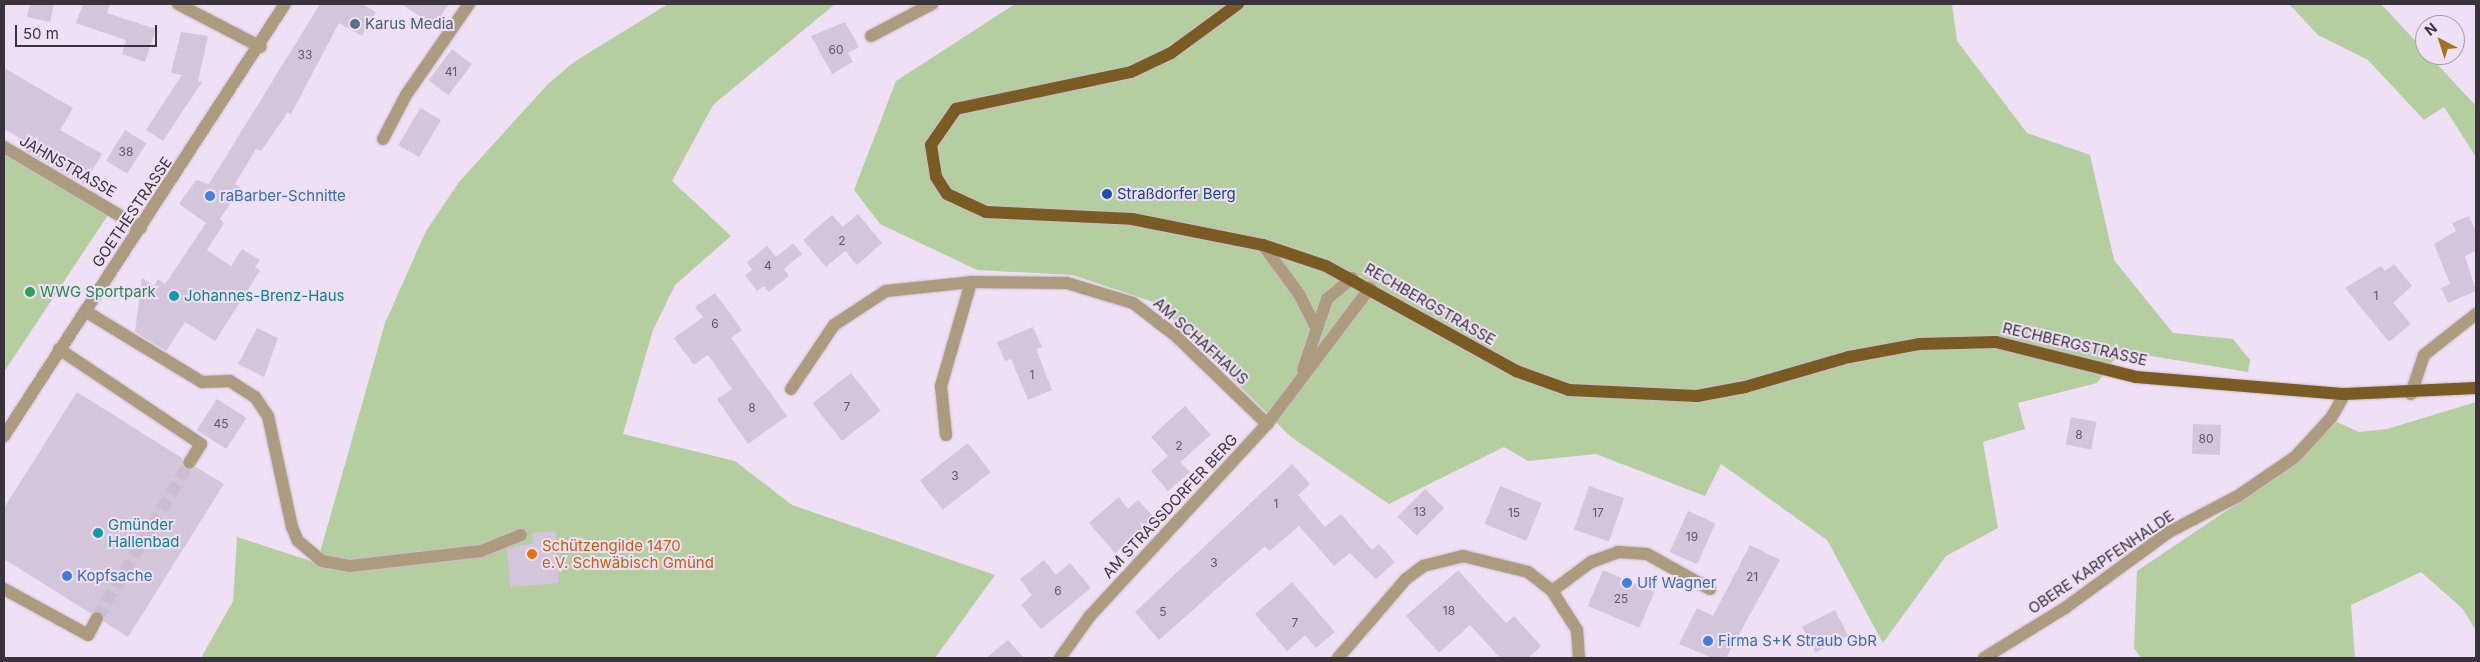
<!DOCTYPE html>
<meta charset="utf-8">
<style>
body{margin:0}
#map{position:relative;width:2480px;height:662px;overflow:hidden;background:#efe0f5;font-family:Inter,sans-serif}
div>[style]{position:absolute}
[style*='--x']{left:calc(var(--x)*1px);top:calc(var(--y)*1px);width:calc(var(--w)*1px);rotate:calc(var(--a)*1deg)}
.green>*{inset:0;background:#b4cea0}
.building>*{inset:0;background:#d4c6da;transform-origin:0 0}
.minor-tunnel>*{height:12px;margin-top:-6px;transform-origin:0;background:repeating-linear-gradient(90deg,#cbbed0 0 12px,transparent 0 18px)}
.roads{filter:drop-shadow(0 0 1px #cbbed0) drop-shadow(0 0 1px #cbbed0)}
.minor>*{height:12px;margin:-6px;padding:0 6px;transform-origin:6px;border-radius:6px;background:#ad9b7f}
.major>*{height:12px;margin:-6px;padding:0 6px;transform-origin:6px;border-radius:6px;background:#7b5b24}
.dots>*{width:14px;height:14px;translate:-50% -50%;box-sizing:border-box;border:2px solid #efe0f5;border-radius:50%}
span{translate:-50% -50%;white-space:nowrap;text-align:center;line-height:1.15;-webkit-text-stroke:4px #efe0f5;paint-order:stroke}
.number-label{font-size:12px;color:#605864}
.number-label span{-webkit-text-stroke-width:0}
.service-label{font-size:15px;color:#4e5e75}
.left{translate:0 -50%;text-align:left}
.street-label{font-size:15px;color:#39343c}
.transit-label{font-size:15px;color:#164399}
.shop-label{font-size:15px;color:#366cbe}
.leisure-label{font-size:15px;color:#27864d}
.culture-label{font-size:15px;color:#0d838f}
.food-label{font-size:15px;color:#c56008}
.frame{position:absolute;inset:0;border:5px solid #39343c;pointer-events:none}
.north{position:absolute;left:2415px;top:15px;width:50px;height:50px;box-sizing:border-box;background:#efe0f5;border:1px solid #a69bab;border-radius:50%;rotate:320deg;font-size:14px;font-weight:700;line-height:20px;text-align:center;color:#39343c}
.north::after{content:'';display:block;margin:auto;width:18px;height:22px;background:#9f7524;clip-path:polygon(50% 0,100% 100%,50% 72%,0 100%)}
.scale{position:absolute;left:15px;top:25px;width:142px;height:22px;box-sizing:border-box;border:2px solid #39343c;border-top:0;padding-left:6px;font-size:15px;line-height:18px;white-space:nowrap;color:#39343c;-webkit-text-stroke:4px #efe0f5;paint-order:stroke}
</style>
<div id="map">
<div class="green">
<i style="clip-path:polygon(668px 4px,835px 4px,713px 105px,672px 181px,731px 236px,675px 285px,653px 330px,623px 434px,735px 461px,792px 505px,995px 575px,935px 658px,201px 658px,233px 601px,237px 537px,317px 563px,385px 323px,426px 231px,459px 182px,548px 84px,574px 62px)"></i>
<i style="clip-path:polygon(1015px 4px,1952px 4px,1957px 41px,2027px 133px,2090px 155px,2114px 260px,2173px 333px,2233px 339px,2250px 360px,2248px 372px,2121px 351px,2097px 383px,2018px 403px,2025px 429px,1983px 442px,1998px 528px,1946px 556px,1883px 643px,1827px 540px,1721px 464px,1705px 496px,1596px 454px,1528px 461px,1504px 447px,1389px 504px,1291px 437px,1156px 303px,1073px 275px,977px 270px,880px 224px,854px 190px,896px 81px)"></i>
<i style="clip-path:polygon(2289px 4px,2381px 4px,2476px 106px,2476px 157px,2444px 107px,2424px 120px,2368px 60px,2318px 35px)"></i>
<i style="clip-path:polygon(4px 151px,110px 212px,4px 372px)"></i>
<i style="clip-path:polygon(2476px 402px,2476px 631px,2463px 609px,2421px 572px,2351px 605px,2355px 658px,2141px 658px,2134px 648px,2137px 571px,2284px 472px,2337px 422px,2359px 432px,2387px 429px)"></i>
</div>
<div class="building">
<i style="clip-path:polygon(30px 4px,54px 4px,50px 22px,27px 17px)"></i>
<i style="clip-path:polygon(83px 4px,110px 4px,107px 13px,156px 29px,145px 62px,122px 54px,126px 40px,76px 23px)"></i>
<i style="clip-path:polygon(320px 4px,362px 4px,376px 12px,362px 36px,339px 23px,291px 114px,288px 112px,261px 151px,256px 149px,235px 184px,241px 188px,220px 219px,224px 223px,207px 250px,231px 266px,242px 249px,260px 260px,255px 267px,260px 271px,215px 341px,185px 322px,166px 351px,135px 332px,142px 278px,154px 286px,158px 279px,165px 284px,206px 223px,179px 204px,196px 180px,209px 184px)"></i>
<i style="clip-path:polygon(401px 4px,449px 4px,434px 26px)"></i>
<i style="clip-path:polygon(845px 22px,859px 47px,848px 53px,853px 62px,832px 74px,811px 36px)"></i>
<i style="clip-path:polygon(181px 32px,208px 36px,198px 81px,202px 82px,163px 141px,146px 130px,182px 75px,171px 73px)"></i>
<i style="left:452px;top:49px;width:25px;height:39px;rotate:37deg"></i>
<i style="clip-path:polygon(4px 68px,73px 108px,60px 130px,102px 154px,84px 184px,26px 151px,30px 144px,4px 129px)"></i>
<i style="left:420px;top:108px;width:24px;height:43px;rotate:30deg"></i>
<i style="left:125px;top:130px;width:25px;height:36px;rotate:32deg"></i>
<i style="clip-path:polygon(858px 214px,882px 243px,857px 265px,845px 251px,826px 267px,803px 240px,832px 215px,843px 227px)"></i>
<i style="clip-path:polygon(2469px 216px,2476px 232px,2476px 251px,2465px 256px,2476px 291px,2448px 303px,2441px 288px,2450px 284px,2434px 244px,2456px 231px,2452px 223px)"></i>
<i style="clip-path:polygon(793px 243px,802px 254px,784px 269px,789px 276px,769px 292px,764px 286px,757px 291px,745px 275px,752px 270px,747px 262px,767px 246px,776px 257px)"></i>
<i style="clip-path:polygon(2394px 264px,2412px 286px,2393px 303px,2411px 324px,2389px 342px,2345px 288px,2381px 266px,2385px 271px)"></i>
<i style="clip-path:polygon(715px 293px,742px 330px,731px 338px,787px 416px,748px 444px,717px 399px,732px 389px,708px 355px,694px 365px,674px 338px,703px 317px,695px 307px)"></i>
<i style="clip-path:polygon(1033px 327px,1042px 347px,1036px 349px,1052px 390px,1028px 400px,1011px 359px,1005px 361px,997px 342px)"></i>
<i style="clip-path:polygon(257px 328px,278px 338px,264px 377px,238px 364px)"></i>
<i style="left:851px;top:373px;width:48px;height:49px;rotate:52deg"></i>
<i style="clip-path:polygon(77px 392px,182px 458px,184px 470px,196px 467px,224px 484px,128px 637px,104px 622px,101px 611px,90px 613px,4px 559px,4px 508px)"></i>
<i style="left:217px;top:399px;width:35px;height:37px;rotate:33deg"></i>
<i style="clip-path:polygon(1185px 406px,1211px 435px,1180px 462px,1190px 472px,1168px 491px,1151px 471px,1168px 456px,1151px 437px)"></i>
<i style="left:2071px;top:417px;width:26px;height:28px;rotate:11deg"></i>
<i style="left:2193px;top:424px;width:28px;height:30px;rotate:2deg"></i>
<i style="left:968px;top:443px;width:37px;height:61px;rotate:52deg"></i>
<i style="clip-path:polygon(1292px 464px,1310px 484px,1298px 495px,1325px 527px,1341px 514px,1372px 550px,1379px 544px,1395px 562px,1376px 579px,1350px 553px,1334px 566px,1299px 526px,1270px 551px,1265px 546px,1159px 640px,1135px 612px)"></i>
<i style="left:1500px;top:486px;width:45px;height:41px;rotate:22deg"></i>
<i style="left:1589px;top:486px;width:37px;height:46px;rotate:19deg"></i>
<i style="left:1425px;top:489px;width:27px;height:39px;rotate:45deg"></i>
<i style="clip-path:polygon(1119px 497px,1128px 509px,1138px 500px,1155px 518px,1115px 553px,1089px 523px)"></i>
<i style="left:1688px;top:511px;width:30px;height:45px;rotate:24deg"></i>
<i style="clip-path:polygon(555px 531px,559px 583px,510px 587px,507px 549px,533px 543px,532px 533px)"></i>
<i style="clip-path:polygon(1750px 545px,1780px 560px,1726px 658px,1712px 658px,1679px 644px,1697px 608px,1713px 616px)"></i>
<i style="clip-path:polygon(1044px 560px,1056px 575px,1070px 563px,1091px 588px,1041px 629px,1021px 605px,1032px 595px,1020px 579px)"></i>
<i style="clip-path:polygon(1458px 570px,1506px 623px,1514px 616px,1541px 646px,1528px 658px,1500px 658px,1470px 625px,1439px 653px,1406px 616px)"></i>
<i style="left:1603px;top:570px;width:56px;height:39px;rotate:23deg"></i>
<i style="clip-path:polygon(1292px 582px,1335px 632px,1316px 648px,1305px 635px,1287px 651px,1255px 614px)"></i>
<i style="left:1835px;top:610px;width:29px;height:37px;rotate:63deg"></i>
<i style="clip-path:polygon(1008px 640px,1024px 658px,986px 658px)"></i>
</div>
<div class="minor-tunnel">
<i style="--x:97;--y:618;--w:180;--a:-59.3"></i>
</div>
<div class="roads">
<div class="minor">
<i style="--x:178;--y:4;--w:93;--a:27.4"></i>
<i style="--x:871;--y:36;--w:69;--a:-27.7"></i>
<i style="--x:383;--y:139;--w:50;--a:-62.4"></i>
<i style="--x:406;--y:95;--w:111;--a:-55.3"></i>
<i style="--x:4;--y:147;--w:159;--a:30.6"></i>
<i style="--x:1263;--y:245;--w:61;--a:53.7"></i>
<i style="--x:1299;--y:294;--w:35;--a:63"></i>
<i style="--x:85;--y:311;--w:137;--a:31.3"></i>
<i style="--x:202;--y:382;--w:28;--a:-2"></i>
<i style="--x:230;--y:381;--w:30;--a:33"></i>
<i style="--x:255;--y:397;--w:23;--a:56"></i>
<i style="--x:268;--y:416;--w:114;--a:77.8"></i>
<i style="--x:292;--y:527;--w:15;--a:67"></i>
<i style="--x:298;--y:541;--w:31;--a:40"></i>
<i style="--x:322;--y:561;--w:28;--a:10"></i>
<i style="--x:350;--y:566;--w:132;--a:-6.5"></i>
<i style="--x:481;--y:551;--w:43;--a:-21.8"></i>
<i style="--x:59;--y:349;--w:171;--a:33.8"></i>
<i style="--x:201;--y:444;--w:22;--a:122"></i>
<i style="--x:1303;--y:370;--w:75;--a:-71.3"></i>
<i style="--x:1327;--y:299;--w:33;--a:-40"></i>
<i style="--x:791;--y:389;--w:77;--a:-56.1"></i>
<i style="--x:834;--y:325;--w:62;--a:-33.2"></i>
<i style="--x:886;--y:291;--w:85;--a:-6"></i>
<i style="--x:971;--y:282;--w:96;--a:0.6"></i>
<i style="--x:1067;--y:283;--w:69;--a:16.9"></i>
<i style="--x:1133;--y:303;--w:54;--a:37.5"></i>
<i style="--x:1176;--y:336;--w:127;--a:44"></i>
<i style="--x:2411;--y:394;--w:41;--a:-71.6"></i>
<i style="--x:2424;--y:355;--w:66;--a:-38.3"></i>
<i style="--x:946;--y:435;--w:49;--a:-95.8"></i>
<i style="--x:941;--y:386;--w:108;--a:-73.9"></i>
<i style="--x:4;--y:436;--w:515;--a:-56.96"></i>
<i style="--x:4;--y:589;--w:96;--a:28.7"></i>
<i style="--x:88;--y:635;--w:19;--a:-62"></i>
<i style="--x:1552;--y:591;--w:49;--a:-36.6"></i>
<i style="--x:1591;--y:562;--w:29;--a:-20"></i>
<i style="--x:1618;--y:552;--w:29;--a:4"></i>
<i style="--x:1647;--y:554;--w:72;--a:29.1"></i>
<i style="--x:1060;--y:658;--w:52;--a:-54.5"></i>
<i style="--x:1090;--y:616;--w:261;--a:-47.3"></i>
<i style="--x:1267;--y:424;--w:171;--a:-52.9"></i>
<i style="--x:1338;--y:658;--w:104;--a:-49.3"></i>
<i style="--x:1406;--y:579;--w:21;--a:-37"></i>
<i style="--x:1423;--y:566;--w:41;--a:-14"></i>
<i style="--x:1463;--y:556;--w:67;--a:13.8"></i>
<i style="--x:1528;--y:572;--w:31;--a:38"></i>
<i style="--x:1552;--y:591;--w:46;--a:57.3"></i>
<i style="--x:1577;--y:630;--w:28;--a:86"></i>
<i style="--x:1984;--y:658;--w:95;--a:-31.7"></i>
<i style="--x:2065;--y:608;--w:129;--a:-36.2"></i>
<i style="--x:2169;--y:532;--w:78;--a:-27.6"></i>
<i style="--x:2238;--y:496;--w:69;--a:-34.4"></i>
<i style="--x:2295;--y:457;--w:53;--a:-47.3"></i>
<i style="--x:2331;--y:418;--w:28;--a:-60"></i>
</div>
<div class="major">
<i style="--x:1238;--y:4;--w:83;--a:143.8"></i>
<i style="--x:1171;--y:53;--w:44;--a:154.6"></i>
<i style="--x:1131;--y:72;--w:179;--a:168.1"></i>
<i style="--x:956;--y:109;--w:44;--a:124.8"></i>
<i style="--x:931;--y:145;--w:32;--a:81"></i>
<i style="--x:936;--y:177;--w:20;--a:57"></i>
<i style="--x:947;--y:194;--w:43;--a:24.8"></i>
<i style="--x:986;--y:212;--w:146;--a:2.7"></i>
<i style="--x:1132;--y:219;--w:134;--a:11.2"></i>
<i style="--x:1263;--y:245;--w:66;--a:18.4"></i>
<i style="--x:1326;--y:266;--w:217;--a:28.9"></i>
<i style="--x:1516;--y:371;--w:56;--a:19.7"></i>
<i style="--x:1569;--y:390;--w:128;--a:2.7"></i>
<i style="--x:1697;--y:396;--w:49;--a:-10.6"></i>
<i style="--x:1745;--y:387;--w:108;--a:-16.1"></i>
<i style="--x:1849;--y:357;--w:71;--a:-10.5"></i>
<i style="--x:1919;--y:344;--w:77;--a:-1.5"></i>
<i style="--x:1996;--y:342;--w:144;--a:14"></i>
<i style="--x:2136;--y:377;--w:210;--a:4.7"></i>
<i style="--x:2345;--y:394;--w:131;--a:-2.6"></i>
</div>
</div>
<div class="dots">
<i style="left:355px;top:24px;background:#5c6f8a"></i>
<i style="left:1107px;top:194px;background:#1a4fb4"></i>
<i style="left:210px;top:196px;background:#3f7fe0"></i>
<i style="left:30px;top:292px;background:#2e9e5b"></i>
<i style="left:174px;top:296px;background:#0f9aa8"></i>
<i style="left:98px;top:533px;background:#0f9aa8"></i>
<i style="left:532px;top:554px;background:#e8710a"></i>
<i style="left:67px;top:576px;background:#3f7fe0"></i>
<i style="left:1627px;top:583px;background:#3f7fe0"></i>
<i style="left:1708px;top:641px;background:#3f7fe0"></i>
</div>
<div class="number-label">
<span style="left:836px;top:50px">60</span>
<span style="left:305px;top:55px">33</span>
<span style="left:451px;top:72px">41</span>
<span style="left:126px;top:152px">38</span>
<span style="left:842px;top:241px">2</span>
<span style="left:768px;top:266px">4</span>
<span style="left:2376px;top:296px">1</span>
<span style="left:715px;top:324px">6</span>
<span style="left:1032px;top:375px">1</span>
<span style="left:847px;top:407px">7</span>
<span style="left:752px;top:408px">8</span>
<span style="left:221px;top:424px">45</span>
<span style="left:2079px;top:435px">8</span>
<span style="left:2206px;top:439px">80</span>
<span style="left:1179px;top:446px">2</span>
<span style="left:955px;top:476px">3</span>
<span style="left:1276px;top:504px">1</span>
<span style="left:1420px;top:512px">13</span>
<span style="left:1514px;top:513px">15</span>
<span style="left:1598px;top:513px">17</span>
<span style="left:1692px;top:537px">19</span>
<span style="left:1214px;top:563px">3</span>
<span style="left:1752px;top:577px">21</span>
<span style="left:1058px;top:591px">6</span>
<span style="left:1621px;top:599px">25</span>
<span style="left:1449px;top:611px">18</span>
<span style="left:1163px;top:612px">5</span>
<span style="left:1295px;top:623px">7</span>
</div>
<div class="service-label">
<span class="left" style="left:365px;top:24px">Karus Media</span>
</div>
<div class="street-label">
<span style="left:68px;top:166px;rotate:30deg">JAHNSTRASSE</span>
<span style="left:132px;top:212px;rotate:-56deg">GOETHESTRASSE</span>
<span style="left:1430px;top:304px;rotate:30deg">RECHBERGSTRASSE</span>
<span style="left:1201px;top:341px;rotate:42deg">AM SCHAFHAUS</span>
<span style="left:2075px;top:344px;rotate:13deg">RECHBERGSTRASSE</span>
<span style="left:1170px;top:506px;rotate:-47deg">AM STRASSDORFER BERG</span>
<span style="left:2101px;top:562px;rotate:-34deg">OBERE KARPFENHALDE</span>
</div>
<div class="transit-label">
<span class="left" style="left:1117px;top:194px">Straßdorfer Berg</span>
</div>
<div class="shop-label">
<span class="left" style="left:220px;top:196px">raBarber-Schnitte</span>
<span class="left" style="left:77px;top:576px">Kopfsache</span>
<span class="left" style="left:1637px;top:583px">Ulf Wagner</span>
<span class="left" style="left:1718px;top:641px">Firma S+K Straub GbR</span>
</div>
<div class="leisure-label">
<span class="left" style="left:40px;top:292px">WWG Sportpark</span>
</div>
<div class="culture-label">
<span class="left" style="left:184px;top:296px">Johannes-Brenz-Haus</span>
<span class="left" style="left:108px;top:533px">Gmünder<br>Hallenbad</span>
</div>
<div class="food-label">
<span class="left" style="left:542px;top:554px">Schützengilde 1470<br>e.V. Schwäbisch Gmünd</span>
</div>
<div class="frame"></div>
<div class="north">N</div>
<div class="scale">50 m</div>
</div>
